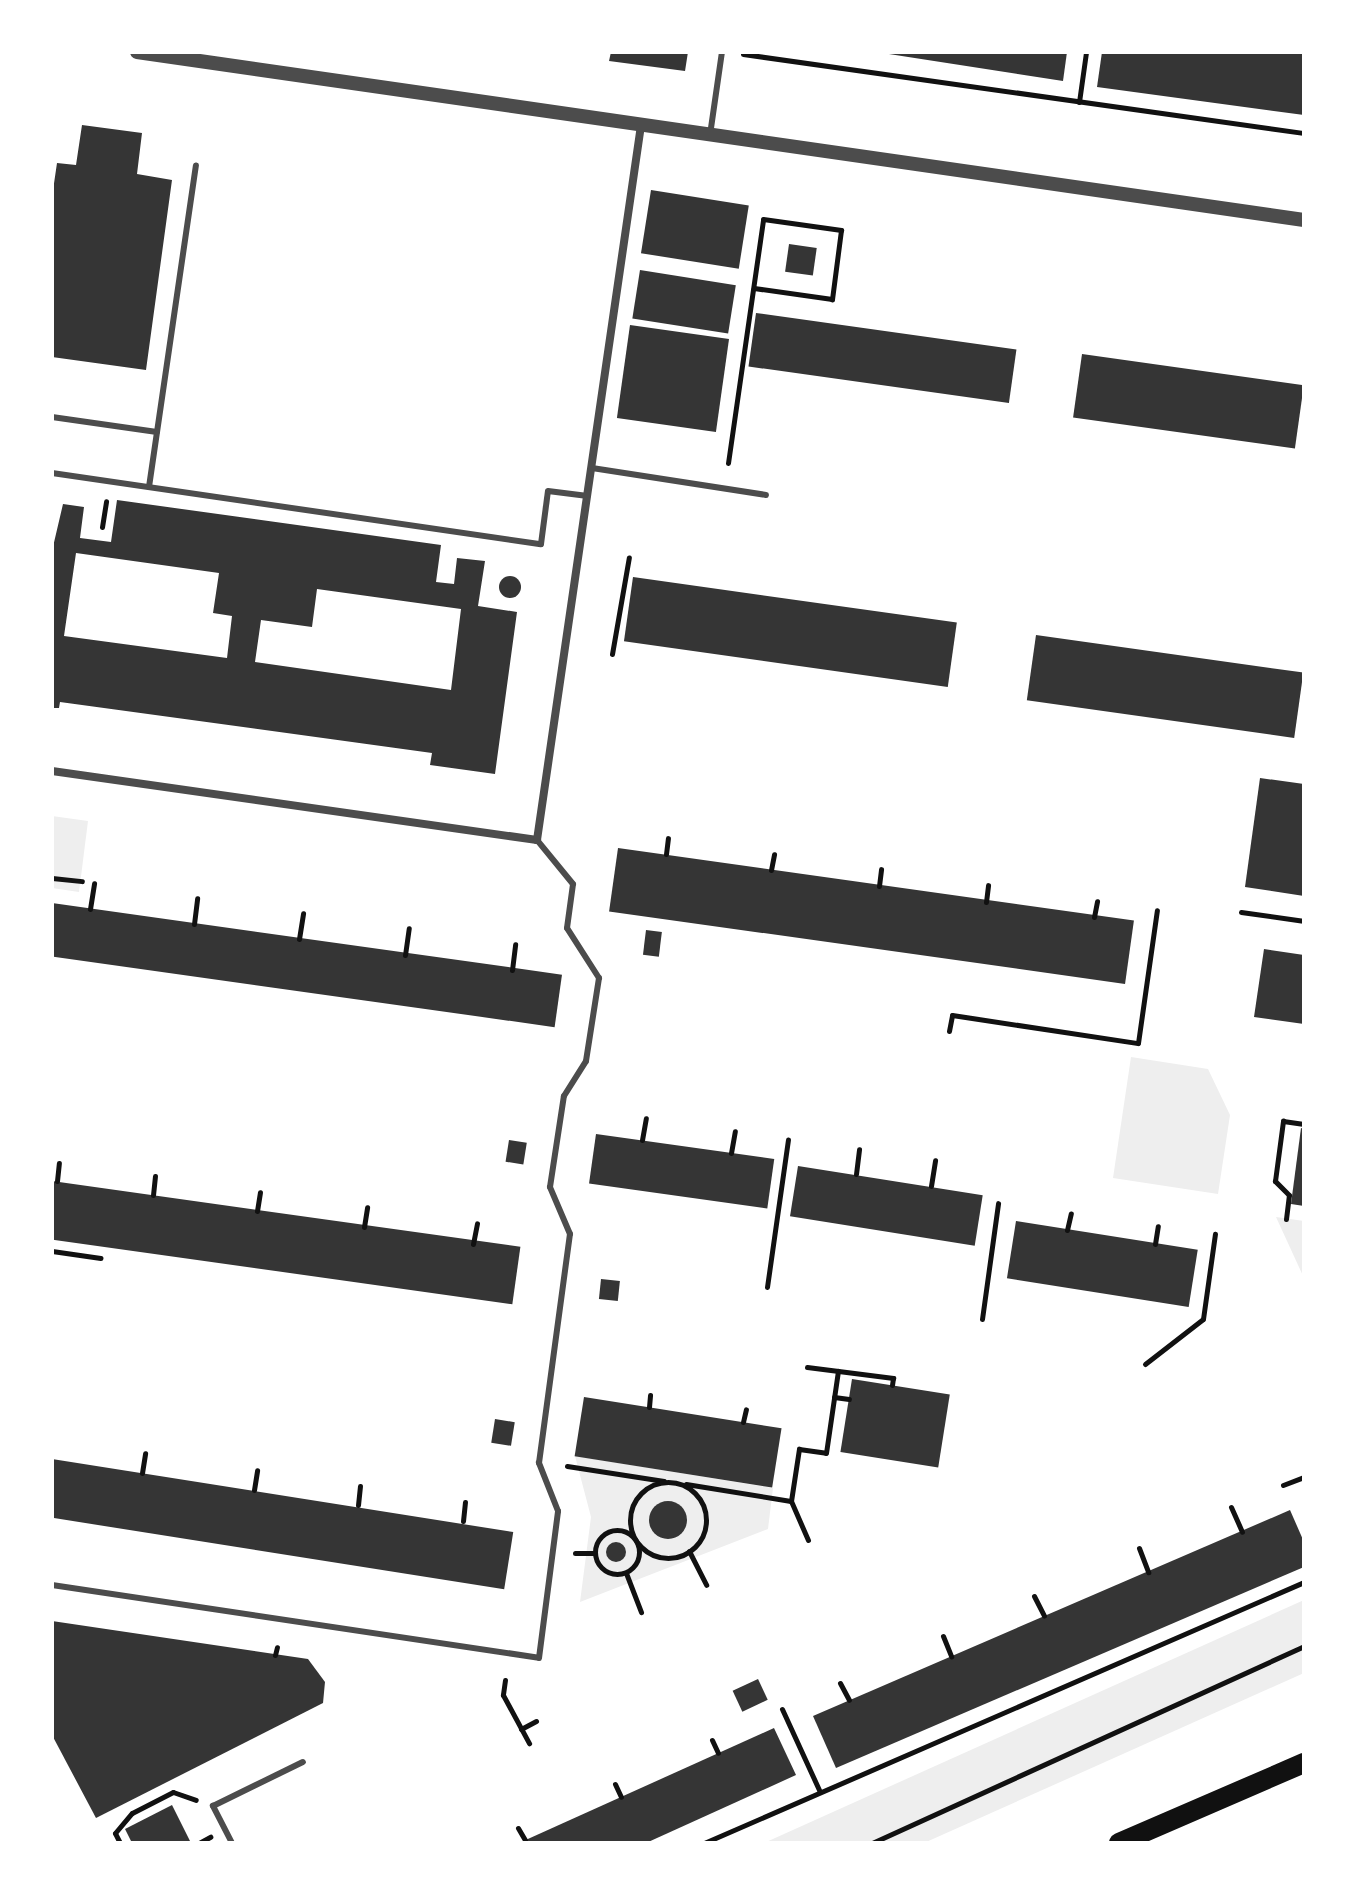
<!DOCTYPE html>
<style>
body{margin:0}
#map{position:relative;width:1356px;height:1895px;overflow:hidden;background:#fff;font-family:Raleway,sans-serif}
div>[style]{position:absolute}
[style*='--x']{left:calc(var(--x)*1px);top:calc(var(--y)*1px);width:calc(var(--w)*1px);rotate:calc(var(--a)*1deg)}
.green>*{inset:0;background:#eee}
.building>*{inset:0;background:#353535;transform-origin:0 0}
.round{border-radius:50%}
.path>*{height:5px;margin:-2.5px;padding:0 2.5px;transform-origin:2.5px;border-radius:2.5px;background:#111}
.path>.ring{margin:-2.5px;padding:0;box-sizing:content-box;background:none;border:5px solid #111;border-radius:50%}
.service>*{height:6px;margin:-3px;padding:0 3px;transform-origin:3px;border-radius:3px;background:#4c4c4c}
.minor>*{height:8px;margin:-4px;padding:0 4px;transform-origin:4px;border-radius:4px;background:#4c4c4c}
.tertiary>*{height:14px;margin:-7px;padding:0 7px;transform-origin:7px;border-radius:7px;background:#4c4c4c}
.primary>*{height:20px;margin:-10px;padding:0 10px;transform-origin:10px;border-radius:10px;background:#111}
span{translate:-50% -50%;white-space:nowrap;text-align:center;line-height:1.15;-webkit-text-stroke:8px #fff;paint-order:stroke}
.frame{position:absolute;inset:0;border:54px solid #fff;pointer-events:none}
</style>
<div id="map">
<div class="green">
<i style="clip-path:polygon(52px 816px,88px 821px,79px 892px,52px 888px)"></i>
<i style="clip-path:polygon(1131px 1057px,1208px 1069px,1230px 1115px,1218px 1194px,1113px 1178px)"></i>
<i style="clip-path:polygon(1276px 1217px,1304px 1221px,1304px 1278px)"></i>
<i style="clip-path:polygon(575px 1456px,773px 1488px,768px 1529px,580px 1602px,591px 1517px)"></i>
<i style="clip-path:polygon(1304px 1600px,1304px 1673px,924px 1843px,764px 1843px)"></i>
</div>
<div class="building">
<i style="clip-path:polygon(611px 52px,688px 52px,685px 71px,609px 61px)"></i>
<i style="clip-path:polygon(876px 52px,1067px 52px,1063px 81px)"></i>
<i style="clip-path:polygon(1102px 52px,1304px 53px,1304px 115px,1097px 87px)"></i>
<i style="clip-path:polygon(82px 125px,142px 133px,137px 174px,172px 180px,146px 370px,52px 357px,52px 197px,57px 163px,76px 165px)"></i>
<i style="left:651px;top:190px;width:99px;height:64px;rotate:9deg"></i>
<i style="left:789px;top:244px;width:28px;height:28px;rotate:8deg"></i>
<i style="left:640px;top:270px;width:97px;height:49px;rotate:9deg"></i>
<i style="left:756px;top:313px;width:263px;height:54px;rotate:8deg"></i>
<i style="left:630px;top:325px;width:100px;height:94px;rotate:8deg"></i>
<i style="left:1082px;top:354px;width:224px;height:64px;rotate:8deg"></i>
<i style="clip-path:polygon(evenodd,117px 500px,441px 545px,436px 582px,454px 584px,457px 558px,485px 561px,478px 606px,517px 612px,495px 774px,430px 765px,432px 753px,60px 702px,59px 708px,52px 708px,52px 551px,63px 504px,84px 507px,80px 538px,111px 542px,117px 500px,76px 553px,219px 573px,213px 613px,232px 616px,227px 658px,64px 636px,76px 553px,117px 500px,317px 589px,461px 609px,451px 690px,255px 662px,261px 620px,312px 627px,317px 589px)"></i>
<i class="round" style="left:499px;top:576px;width:22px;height:22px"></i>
<i style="left:633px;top:577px;width:327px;height:65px;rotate:8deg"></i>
<i style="left:1036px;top:635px;width:270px;height:66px;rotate:8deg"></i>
<i style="clip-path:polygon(1260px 778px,1304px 784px,1304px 896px,1245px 887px)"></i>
<i style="left:618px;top:848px;width:521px;height:64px;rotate:8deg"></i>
<i style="left:52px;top:903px;width:515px;height:53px;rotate:8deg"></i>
<i style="left:646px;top:930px;width:16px;height:25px;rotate:7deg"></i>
<i style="clip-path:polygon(1264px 949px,1304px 955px,1304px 1024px,1254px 1017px)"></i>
<i style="clip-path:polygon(1301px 1128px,1304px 1129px,1304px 1206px,1291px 1204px)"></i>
<i style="left:596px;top:1134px;width:180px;height:50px;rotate:8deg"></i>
<i style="left:509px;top:1140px;width:18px;height:22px;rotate:9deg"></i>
<i style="left:798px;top:1166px;width:187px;height:51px;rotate:9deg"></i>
<i style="left:52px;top:1181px;width:473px;height:58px;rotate:8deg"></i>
<i style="left:1016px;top:1221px;width:184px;height:58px;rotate:9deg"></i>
<i style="left:601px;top:1279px;width:19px;height:20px;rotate:6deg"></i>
<i style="left:852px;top:1379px;width:99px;height:74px;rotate:9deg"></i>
<i style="left:584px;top:1397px;width:200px;height:60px;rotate:9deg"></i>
<i style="left:495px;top:1419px;width:20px;height:24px;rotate:9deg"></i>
<i style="left:52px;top:1459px;width:467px;height:58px;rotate:9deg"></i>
<i class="round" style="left:649px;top:1501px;width:38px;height:38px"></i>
<i style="clip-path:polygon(1290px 1510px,1304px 1542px,1304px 1567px,836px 1768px,813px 1716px)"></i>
<i class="round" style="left:606px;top:1542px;width:20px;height:20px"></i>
<i style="clip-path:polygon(52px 1621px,308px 1659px,325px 1682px,323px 1703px,96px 1818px,52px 1735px)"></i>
<i style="left:758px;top:1679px;width:23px;height:28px;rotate:65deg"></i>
<i style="clip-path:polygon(774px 1728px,796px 1775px,646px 1843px,519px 1843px)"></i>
<i style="clip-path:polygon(172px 1805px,191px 1843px,132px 1843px,125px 1829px)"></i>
</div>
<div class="path">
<i style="--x:743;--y:54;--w:567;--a:8.02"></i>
<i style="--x:1079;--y:102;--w:50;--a:-82"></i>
<i style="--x:728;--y:463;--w:246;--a:-81.8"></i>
<i style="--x:763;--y:219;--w:79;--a:8"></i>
<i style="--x:841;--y:230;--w:70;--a:97.4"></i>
<i style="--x:832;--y:299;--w:79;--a:-172"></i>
<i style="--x:102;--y:527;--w:26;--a:-81"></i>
<i style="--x:612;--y:654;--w:98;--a:-80.1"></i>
<i style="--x:666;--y:854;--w:16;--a:-83"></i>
<i style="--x:771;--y:870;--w:16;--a:-79"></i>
<i style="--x:52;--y:878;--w:30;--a:6"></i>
<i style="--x:879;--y:886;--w:17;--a:-83"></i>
<i style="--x:986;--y:902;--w:17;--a:-83"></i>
<i style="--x:90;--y:909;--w:26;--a:-81"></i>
<i style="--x:1241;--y:912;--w:64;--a:8.1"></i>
<i style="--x:1094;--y:917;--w:16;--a:-79"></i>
<i style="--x:194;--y:924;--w:26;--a:-83"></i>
<i style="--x:299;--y:939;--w:26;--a:-81"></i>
<i style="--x:405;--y:955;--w:27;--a:-82"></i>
<i style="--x:512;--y:970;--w:26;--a:-83"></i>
<i style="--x:949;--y:1031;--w:16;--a:-79"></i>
<i style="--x:952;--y:1015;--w:188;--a:8.6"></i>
<i style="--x:1138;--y:1043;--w:134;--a:-81.9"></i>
<i style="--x:642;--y:1140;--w:22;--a:-80"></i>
<i style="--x:731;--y:1153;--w:22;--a:-80"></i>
<i style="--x:856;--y:1174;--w:25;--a:-83"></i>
<i style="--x:57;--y:1181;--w:18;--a:-84"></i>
<i style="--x:931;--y:1186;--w:26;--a:-81"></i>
<i style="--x:153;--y:1195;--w:19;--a:-84"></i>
<i style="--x:257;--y:1211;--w:19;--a:-81"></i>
<i style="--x:1286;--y:1219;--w:24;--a:-83"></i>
<i style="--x:1289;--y:1195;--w:20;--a:-135"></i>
<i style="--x:1275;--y:1181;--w:61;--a:-82.4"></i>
<i style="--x:1283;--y:1121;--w:21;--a:8"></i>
<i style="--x:364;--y:1227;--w:20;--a:-81"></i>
<i style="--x:1067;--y:1230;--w:17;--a:-77"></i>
<i style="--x:473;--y:1244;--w:21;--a:-79"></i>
<i style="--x:1155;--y:1244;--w:18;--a:-81"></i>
<i style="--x:52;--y:1251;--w:49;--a:8.3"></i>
<i style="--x:767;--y:1287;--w:149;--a:-81.9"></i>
<i style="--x:982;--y:1319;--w:117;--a:-82.1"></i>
<i style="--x:1145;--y:1364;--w:73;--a:-37.8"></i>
<i style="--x:1203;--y:1319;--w:86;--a:-82"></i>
<i style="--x:807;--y:1367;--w:87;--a:7.3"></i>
<i style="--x:893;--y:1378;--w:7;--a:98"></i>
<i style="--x:834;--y:1397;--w:15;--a:8"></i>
<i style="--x:649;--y:1407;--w:12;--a:-85"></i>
<i style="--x:743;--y:1422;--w:13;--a:-77"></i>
<i style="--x:567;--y:1466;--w:98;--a:8.8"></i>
<i style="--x:142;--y:1473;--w:20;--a:-81"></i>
<i class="ring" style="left:630px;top:1482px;width:71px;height:71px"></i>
<i style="--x:686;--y:1484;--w:106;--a:9.2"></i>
<i style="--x:1283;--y:1485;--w:22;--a:-21"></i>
<i style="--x:254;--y:1490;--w:20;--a:-81"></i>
<i style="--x:358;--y:1505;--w:19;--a:-84"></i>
<i style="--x:1231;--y:1507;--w:27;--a:66"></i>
<i style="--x:463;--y:1521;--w:19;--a:-84"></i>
<i class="ring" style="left:595px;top:1530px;width:39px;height:39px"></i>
<i style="--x:808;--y:1540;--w:43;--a:-113.6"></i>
<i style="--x:791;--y:1501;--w:53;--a:-81.3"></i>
<i style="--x:799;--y:1449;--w:27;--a:8"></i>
<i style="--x:826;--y:1453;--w:83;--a:-81.7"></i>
<i style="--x:1139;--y:1548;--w:26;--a:69"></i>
<i style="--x:689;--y:1551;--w:38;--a:63"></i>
<i style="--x:575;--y:1553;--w:19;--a:0"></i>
<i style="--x:626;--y:1573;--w:42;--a:69"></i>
<i style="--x:1034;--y:1596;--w:22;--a:63"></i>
<i style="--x:943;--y:1636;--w:22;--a:68"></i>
<i style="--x:275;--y:1655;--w:8;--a:-76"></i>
<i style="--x:505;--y:1680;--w:15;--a:98"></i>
<i style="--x:503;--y:1695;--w:55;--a:61.6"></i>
<i style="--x:840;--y:1683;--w:19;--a:62"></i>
<i style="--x:782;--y:1709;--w:91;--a:65.4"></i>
<i style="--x:521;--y:1729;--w:17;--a:-28"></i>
<i style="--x:712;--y:1740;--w:14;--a:65"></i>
<i style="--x:615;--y:1784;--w:14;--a:65"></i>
<i style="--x:518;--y:1828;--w:14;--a:60"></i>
<i style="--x:120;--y:1843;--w:11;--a:-117"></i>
<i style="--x:115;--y:1833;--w:26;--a:-50"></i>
<i style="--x:132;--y:1813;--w:46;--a:-27.1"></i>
<i style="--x:173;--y:1792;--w:24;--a:19"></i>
<i style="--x:199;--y:1843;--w:13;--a:-29"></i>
<i style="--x:704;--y:1843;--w:654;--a:-23.51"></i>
<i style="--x:872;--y:1843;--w:475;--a:-24.5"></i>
</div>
<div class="service">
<i style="--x:710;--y:135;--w:84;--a:-81.8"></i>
<i style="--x:52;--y:417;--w:106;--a:8.1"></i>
<i style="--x:592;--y:468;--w:176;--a:8.8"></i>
<i style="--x:52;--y:473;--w:494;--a:8.3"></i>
<i style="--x:541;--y:544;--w:53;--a:-82.5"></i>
<i style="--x:548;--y:491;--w:40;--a:7.1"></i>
<i style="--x:149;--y:487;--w:325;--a:-81.7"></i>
<i style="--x:52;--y:1585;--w:492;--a:8.5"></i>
<i style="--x:539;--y:1658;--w:148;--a:-82.6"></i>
<i style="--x:558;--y:1511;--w:52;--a:-111.6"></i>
<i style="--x:539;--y:1463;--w:231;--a:-82.3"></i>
<i style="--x:570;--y:1234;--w:51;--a:-113.1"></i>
<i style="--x:550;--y:1187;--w:92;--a:-81.3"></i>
<i style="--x:564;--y:1096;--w:41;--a:-57.8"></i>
<i style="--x:586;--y:1061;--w:84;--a:-81.1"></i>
<i style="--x:599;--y:978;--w:59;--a:-122.6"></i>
<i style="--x:567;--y:928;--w:44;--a:-82.2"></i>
<i style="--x:573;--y:884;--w:57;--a:-129.3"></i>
<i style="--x:232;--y:1843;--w:42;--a:-117.2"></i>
<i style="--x:213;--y:1806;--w:100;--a:-26.1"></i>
</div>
<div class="minor">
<i style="--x:52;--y:771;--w:490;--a:8.1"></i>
<i style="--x:537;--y:840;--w:723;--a:-81.72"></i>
</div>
<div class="tertiary">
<i style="--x:137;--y:52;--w:1179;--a:8.19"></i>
</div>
<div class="primary">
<i style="--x:1119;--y:1843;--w:202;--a:-23.4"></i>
</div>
<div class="frame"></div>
</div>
